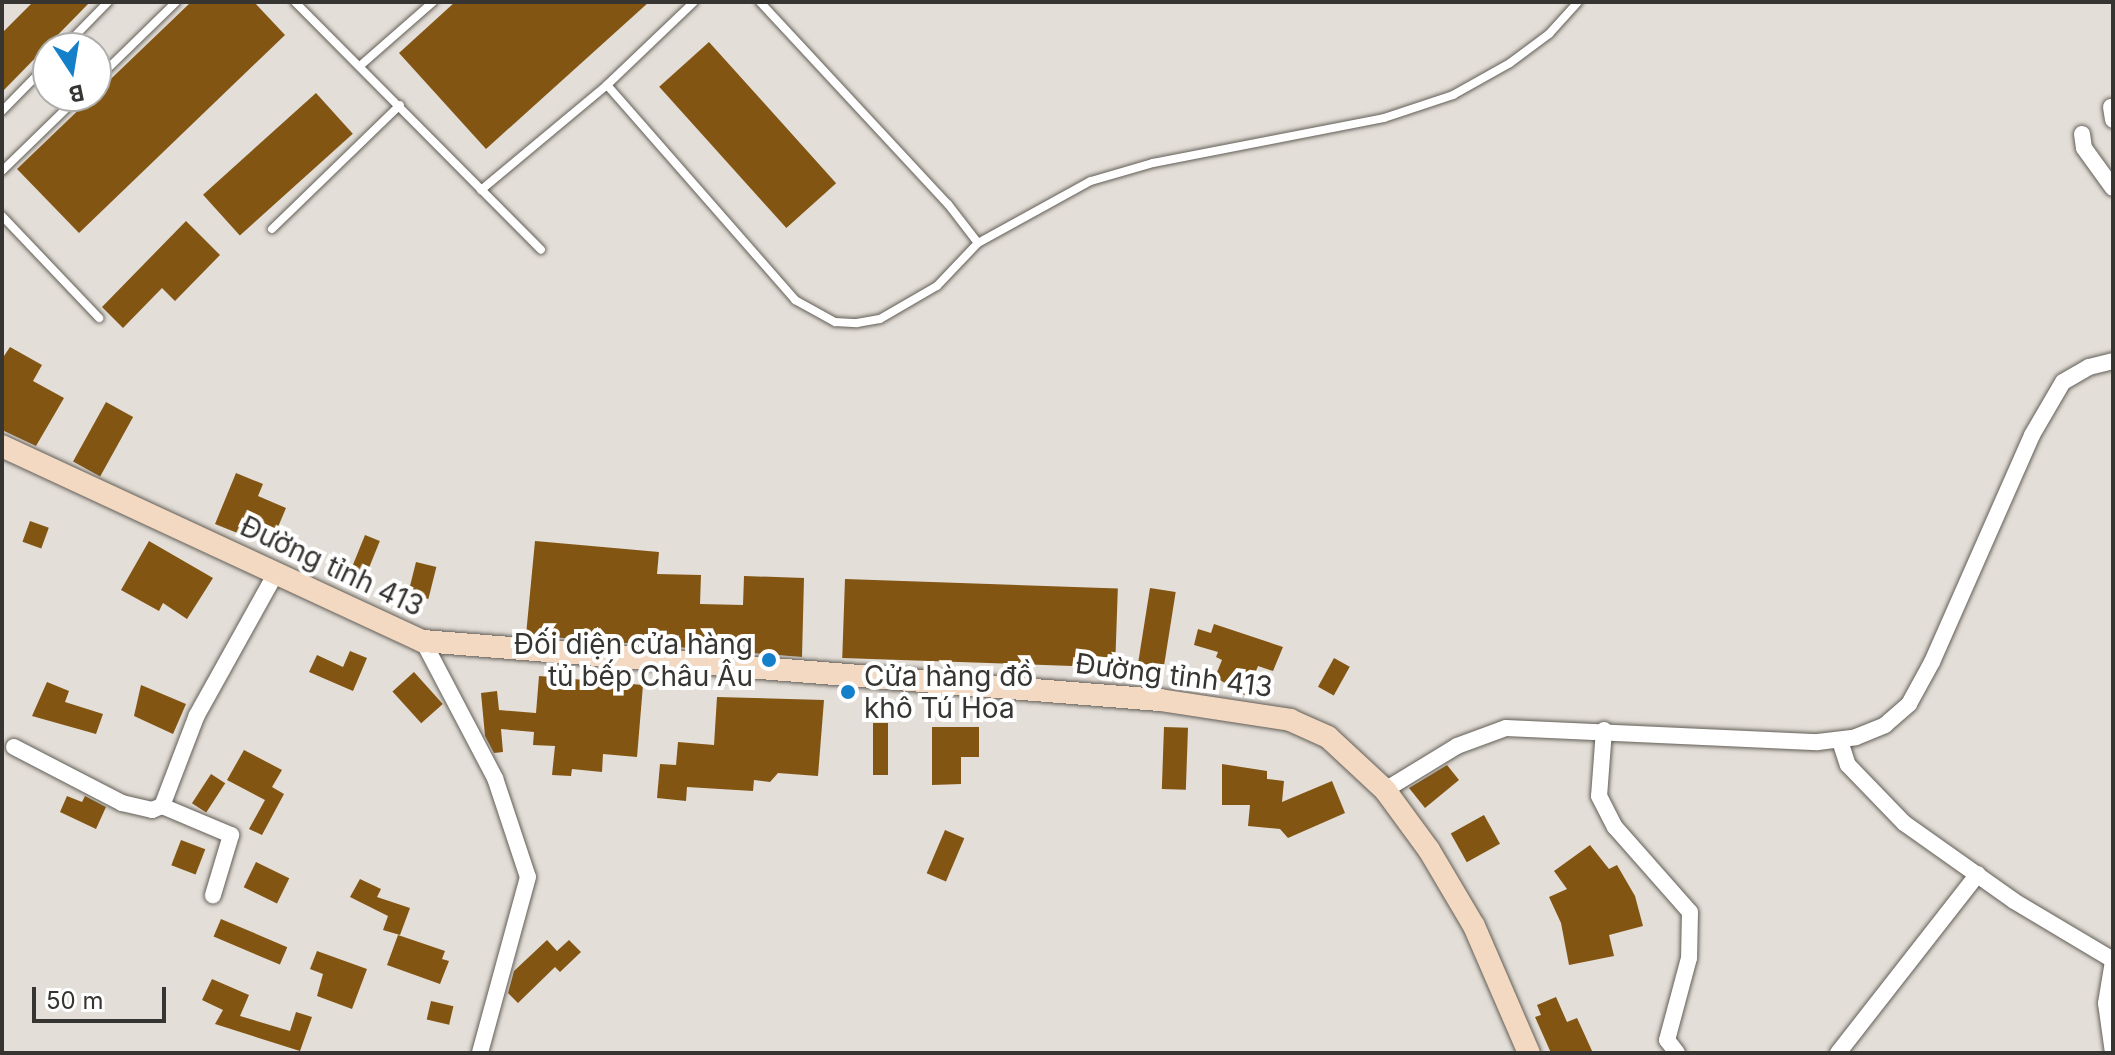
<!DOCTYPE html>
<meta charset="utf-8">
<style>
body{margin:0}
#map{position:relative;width:2115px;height:1055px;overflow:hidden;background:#e3ded7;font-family:Inter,sans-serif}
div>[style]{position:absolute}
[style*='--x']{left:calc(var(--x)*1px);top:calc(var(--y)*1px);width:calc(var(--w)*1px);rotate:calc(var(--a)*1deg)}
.building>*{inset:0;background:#835513;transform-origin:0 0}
.roads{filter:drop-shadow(0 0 2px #625e57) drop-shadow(0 0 2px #625e57)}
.lane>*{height:8px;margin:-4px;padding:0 4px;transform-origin:4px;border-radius:4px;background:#fff}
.street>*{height:16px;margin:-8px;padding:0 8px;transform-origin:8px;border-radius:8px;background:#fff}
.secondary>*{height:22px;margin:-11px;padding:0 11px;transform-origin:11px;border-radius:11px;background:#f3d9c1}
.dots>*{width:22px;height:22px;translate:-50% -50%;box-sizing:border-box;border:4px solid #fff;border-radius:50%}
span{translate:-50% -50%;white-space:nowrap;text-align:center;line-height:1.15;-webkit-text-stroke:8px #fff;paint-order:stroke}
.street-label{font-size:28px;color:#373532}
.poi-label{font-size:28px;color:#373532}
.right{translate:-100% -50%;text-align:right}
.left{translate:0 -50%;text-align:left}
.frame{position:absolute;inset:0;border:4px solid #373532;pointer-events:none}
.north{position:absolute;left:32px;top:32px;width:80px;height:80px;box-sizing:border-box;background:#fff;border:2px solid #afaead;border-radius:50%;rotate:168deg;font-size:22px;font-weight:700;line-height:32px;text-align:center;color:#373532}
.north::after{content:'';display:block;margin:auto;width:28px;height:36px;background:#1580ca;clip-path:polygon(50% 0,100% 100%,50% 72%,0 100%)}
.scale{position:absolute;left:32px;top:987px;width:134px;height:36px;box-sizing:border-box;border:4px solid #373532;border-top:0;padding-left:10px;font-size:24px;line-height:28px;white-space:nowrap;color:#373532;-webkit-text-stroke:6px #fff;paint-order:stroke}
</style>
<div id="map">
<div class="building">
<i style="clip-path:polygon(33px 2px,90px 2px,2px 92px,2px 33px)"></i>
<i style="clip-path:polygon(191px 2px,254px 2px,285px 35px,79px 233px,17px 169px)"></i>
<i style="clip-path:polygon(455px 2px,649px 2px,486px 149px,399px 53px)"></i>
<i style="left:709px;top:42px;width:190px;height:67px;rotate:48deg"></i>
<i style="left:316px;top:93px;width:55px;height:152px;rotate:48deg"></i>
<i style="clip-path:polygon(186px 221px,220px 255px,175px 301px,162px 288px,123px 328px,102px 307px)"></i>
<i style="clip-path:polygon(10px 347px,42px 365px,33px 381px,64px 398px,36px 446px,2px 430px,2px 359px)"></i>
<i style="left:106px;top:402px;width:31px;height:68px;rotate:29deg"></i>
<i style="clip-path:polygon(236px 473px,263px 484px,258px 496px,286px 508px,270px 546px,215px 524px)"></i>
<i style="left:30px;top:521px;width:20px;height:22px;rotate:20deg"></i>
<i style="left:365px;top:535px;width:16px;height:38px;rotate:22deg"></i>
<i style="clip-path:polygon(149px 541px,213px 578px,187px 619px,163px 603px,159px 611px,121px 590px)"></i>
<i style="clip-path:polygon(535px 541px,659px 552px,657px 574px,701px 575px,700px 604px,743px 605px,744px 576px,804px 578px,802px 657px,526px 635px)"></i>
<i style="left:416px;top:562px;width:21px;height:33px;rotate:14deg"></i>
<i style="left:845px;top:579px;width:273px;height:79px;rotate:2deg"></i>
<i style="left:1150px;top:588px;width:26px;height:76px;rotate:9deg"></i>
<i style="clip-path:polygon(1214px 624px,1283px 647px,1273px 671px,1258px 666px,1246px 696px,1215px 677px,1222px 660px,1216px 657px,1218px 652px,1194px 645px,1198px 629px,1211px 633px)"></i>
<i style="clip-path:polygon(350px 651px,367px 658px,353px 691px,309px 672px,317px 655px,343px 667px)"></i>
<i style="left:1334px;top:658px;width:18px;height:33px;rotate:29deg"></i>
<i style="left:414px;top:672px;width:43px;height:29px;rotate:48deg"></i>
<i style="clip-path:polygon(539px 676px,643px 685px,637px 757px,603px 754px,602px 772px,572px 769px,571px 776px,552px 775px,555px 746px,533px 745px,534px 732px,501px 729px,503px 752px,494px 753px,485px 736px,481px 693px,497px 691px,499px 710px,536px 713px)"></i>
<i style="clip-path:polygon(47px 682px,69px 691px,65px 702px,103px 714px,96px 734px,32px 716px)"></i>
<i style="clip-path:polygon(141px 685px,186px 704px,173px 734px,134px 716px)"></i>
<i style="clip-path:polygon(717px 697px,824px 700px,818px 776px,778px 773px,770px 782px,754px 780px,753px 791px,687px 787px,686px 801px,657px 798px,660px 764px,676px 765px,678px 742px,714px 745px)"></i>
<i style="left:873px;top:723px;width:15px;height:52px"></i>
<i style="clip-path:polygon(932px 727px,979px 727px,979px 757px,961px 757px,961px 784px,932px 785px)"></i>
<i style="left:1164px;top:727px;width:24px;height:62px;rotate:2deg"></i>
<i style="clip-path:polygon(244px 750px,282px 770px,272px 787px,284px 794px,262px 835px,249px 829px,265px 800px,227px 780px)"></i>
<i style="clip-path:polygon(1222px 764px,1267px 771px,1267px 779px,1284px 781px,1282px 802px,1332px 781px,1345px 813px,1288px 838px,1280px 829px,1248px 826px,1250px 805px,1222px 805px)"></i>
<i style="clip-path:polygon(1447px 765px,1459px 780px,1425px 808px,1409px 788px)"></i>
<i style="left:211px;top:774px;width:17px;height:35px;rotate:33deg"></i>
<i style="clip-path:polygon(67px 796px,82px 802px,85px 796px,106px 807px,96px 829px,60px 812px)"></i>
<i style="left:1484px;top:815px;width:33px;height:38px;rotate:61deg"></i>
<i style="left:945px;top:830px;width:21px;height:47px;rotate:23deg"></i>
<i style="left:181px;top:840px;width:26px;height:27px;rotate:21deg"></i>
<i style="clip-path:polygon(1590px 845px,1609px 869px,1617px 865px,1635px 896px,1643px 926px,1609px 935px,1614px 956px,1569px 965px,1561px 923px,1549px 897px,1567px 889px,1554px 871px)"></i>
<i style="left:256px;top:862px;width:37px;height:28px;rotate:26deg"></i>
<i style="clip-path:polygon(360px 879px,381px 889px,377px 897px,410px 908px,400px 935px,383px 930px,388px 916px,350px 897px)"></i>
<i style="left:221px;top:919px;width:72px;height:19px;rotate:23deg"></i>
<i style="clip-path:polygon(398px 935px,445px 951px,442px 959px,449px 961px,440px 984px,387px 965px)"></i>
<i style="clip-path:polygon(547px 940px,557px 951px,569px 940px,581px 952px,560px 972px,555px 967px,518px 1003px,508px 993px,514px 971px)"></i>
<i style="clip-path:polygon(317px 951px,367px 969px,352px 1009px,317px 996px,323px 974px,310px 969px)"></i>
<i style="clip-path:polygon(212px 979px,249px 995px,240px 1016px,290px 1031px,296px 1012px,312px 1017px,300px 1051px,215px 1024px,223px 1010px,202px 1000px)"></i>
<i style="clip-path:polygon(1556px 997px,1567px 1022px,1577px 1018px,1593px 1053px,1551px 1053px,1535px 1017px,1541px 1015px,1537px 1005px)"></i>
<i style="left:431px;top:1001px;width:23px;height:19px;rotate:13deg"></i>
</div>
<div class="roads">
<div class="lane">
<i style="--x:295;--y:2;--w:349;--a:45.2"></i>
<i style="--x:760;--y:2;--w:276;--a:47.1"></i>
<i style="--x:948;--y:204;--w:49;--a:52.4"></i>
<i style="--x:63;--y:48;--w:64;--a:-45.6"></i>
<i style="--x:361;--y:65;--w:96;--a:-41.2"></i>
<i style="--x:96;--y:80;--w:112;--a:-44.3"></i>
<i style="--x:607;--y:85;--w:286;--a:48.8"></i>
<i style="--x:795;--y:300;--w:46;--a:28.8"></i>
<i style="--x:835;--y:322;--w:22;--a:3"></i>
<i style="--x:857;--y:323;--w:23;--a:-10"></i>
<i style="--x:880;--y:319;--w:66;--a:-30.1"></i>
<i style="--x:937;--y:286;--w:59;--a:-46.4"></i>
<i style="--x:978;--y:243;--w:129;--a:-28.8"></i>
<i style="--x:1091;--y:181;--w:65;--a:-16.2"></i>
<i style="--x:1153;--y:163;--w:235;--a:-11"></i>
<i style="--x:1384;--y:118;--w:73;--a:-18.4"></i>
<i style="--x:1453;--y:95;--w:65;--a:-29.3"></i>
<i style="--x:1510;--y:63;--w:49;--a:-36.6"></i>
<i style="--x:1549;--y:34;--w:43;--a:-47.8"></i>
<i style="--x:2;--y:111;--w:66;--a:-45.6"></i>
<i style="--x:2;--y:171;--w:107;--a:-44.2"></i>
<i style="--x:481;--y:190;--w:164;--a:-39.8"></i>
<i style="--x:607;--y:85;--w:120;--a:-43.7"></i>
<i style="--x:2;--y:216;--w:141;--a:46.4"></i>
<i style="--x:272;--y:229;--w:178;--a:-44.1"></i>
</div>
<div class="street">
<i style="--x:2111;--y:107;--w:13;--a:81"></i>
<i style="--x:2082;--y:134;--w:14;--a:82"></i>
<i style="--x:2084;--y:148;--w:49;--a:54.1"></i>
<i style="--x:423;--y:641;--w:155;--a:62.3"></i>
<i style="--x:495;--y:778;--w:104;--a:71.6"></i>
<i style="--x:528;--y:877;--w:182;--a:105.3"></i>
<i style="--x:1604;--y:730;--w:66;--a:94.3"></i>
<i style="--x:1599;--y:796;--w:35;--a:63"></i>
<i style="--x:1615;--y:827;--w:113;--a:48.6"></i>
<i style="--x:1690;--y:912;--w:46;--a:91.2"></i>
<i style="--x:1689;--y:958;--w:85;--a:105"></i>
<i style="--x:1667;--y:1040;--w:16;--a:52"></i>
<i style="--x:1840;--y:741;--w:25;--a:72"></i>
<i style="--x:1848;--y:765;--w:81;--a:46"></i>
<i style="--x:1904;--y:823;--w:135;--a:35.3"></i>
<i style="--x:2014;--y:901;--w:115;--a:30.8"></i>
<i style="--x:14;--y:747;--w:122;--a:27.4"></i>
<i style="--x:122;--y:803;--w:31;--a:13"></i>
<i style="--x:152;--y:810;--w:11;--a:-22"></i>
<i style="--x:162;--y:806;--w:97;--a:-69"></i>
<i style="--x:197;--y:715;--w:162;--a:-60.9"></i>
<i style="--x:1385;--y:790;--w:84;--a:-31.4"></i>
<i style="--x:1457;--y:746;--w:52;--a:-20.2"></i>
<i style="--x:1506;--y:728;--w:312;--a:2.6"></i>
<i style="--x:1818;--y:742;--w:38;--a:-7"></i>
<i style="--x:1856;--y:737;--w:31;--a:-22"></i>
<i style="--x:1885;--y:725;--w:32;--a:-41"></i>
<i style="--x:1909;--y:704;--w:48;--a:-61.3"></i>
<i style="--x:1932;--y:662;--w:248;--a:-66.2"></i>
<i style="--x:2032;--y:435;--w:61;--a:-59.7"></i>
<i style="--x:2063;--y:382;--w:30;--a:-30"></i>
<i style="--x:2089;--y:367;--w:25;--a:-14"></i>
<i style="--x:162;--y:806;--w:75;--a:22.8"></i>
<i style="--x:231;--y:835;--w:63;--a:106.7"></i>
<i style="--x:1838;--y:1053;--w:227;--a:-52"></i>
<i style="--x:2113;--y:1053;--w:50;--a:-98"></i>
<i style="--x:2106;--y:1003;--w:43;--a:-80.5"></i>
</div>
<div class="secondary">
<i style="--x:2;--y:446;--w:464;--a:24.9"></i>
<i style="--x:423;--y:641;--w:739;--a:4.58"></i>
<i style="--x:1160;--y:700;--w:132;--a:8.7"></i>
<i style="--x:1290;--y:720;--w:42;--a:24.1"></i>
<i style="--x:1328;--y:737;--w:78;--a:42.9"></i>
<i style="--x:1385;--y:790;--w:74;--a:53.7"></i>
<i style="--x:1429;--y:850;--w:88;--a:59.4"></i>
<i style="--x:1474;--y:926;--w:138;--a:66.6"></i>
</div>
</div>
<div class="dots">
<i style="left:769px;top:660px;background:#1580ca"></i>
<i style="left:848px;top:692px;background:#1580ca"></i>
</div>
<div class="street-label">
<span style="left:332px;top:566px;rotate:25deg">Đường tỉnh 413</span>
<span style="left:1174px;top:675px;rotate:7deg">Đường tỉnh 413</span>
</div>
<div class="poi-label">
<span class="right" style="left:753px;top:660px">Đối diện cửa hàng<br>tủ bếp Châu Âu</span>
<span class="left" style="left:864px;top:692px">Cửa hàng đồ<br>khô Tú Hoa</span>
</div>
<div class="frame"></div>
<div class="north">B</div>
<div class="scale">50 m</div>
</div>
